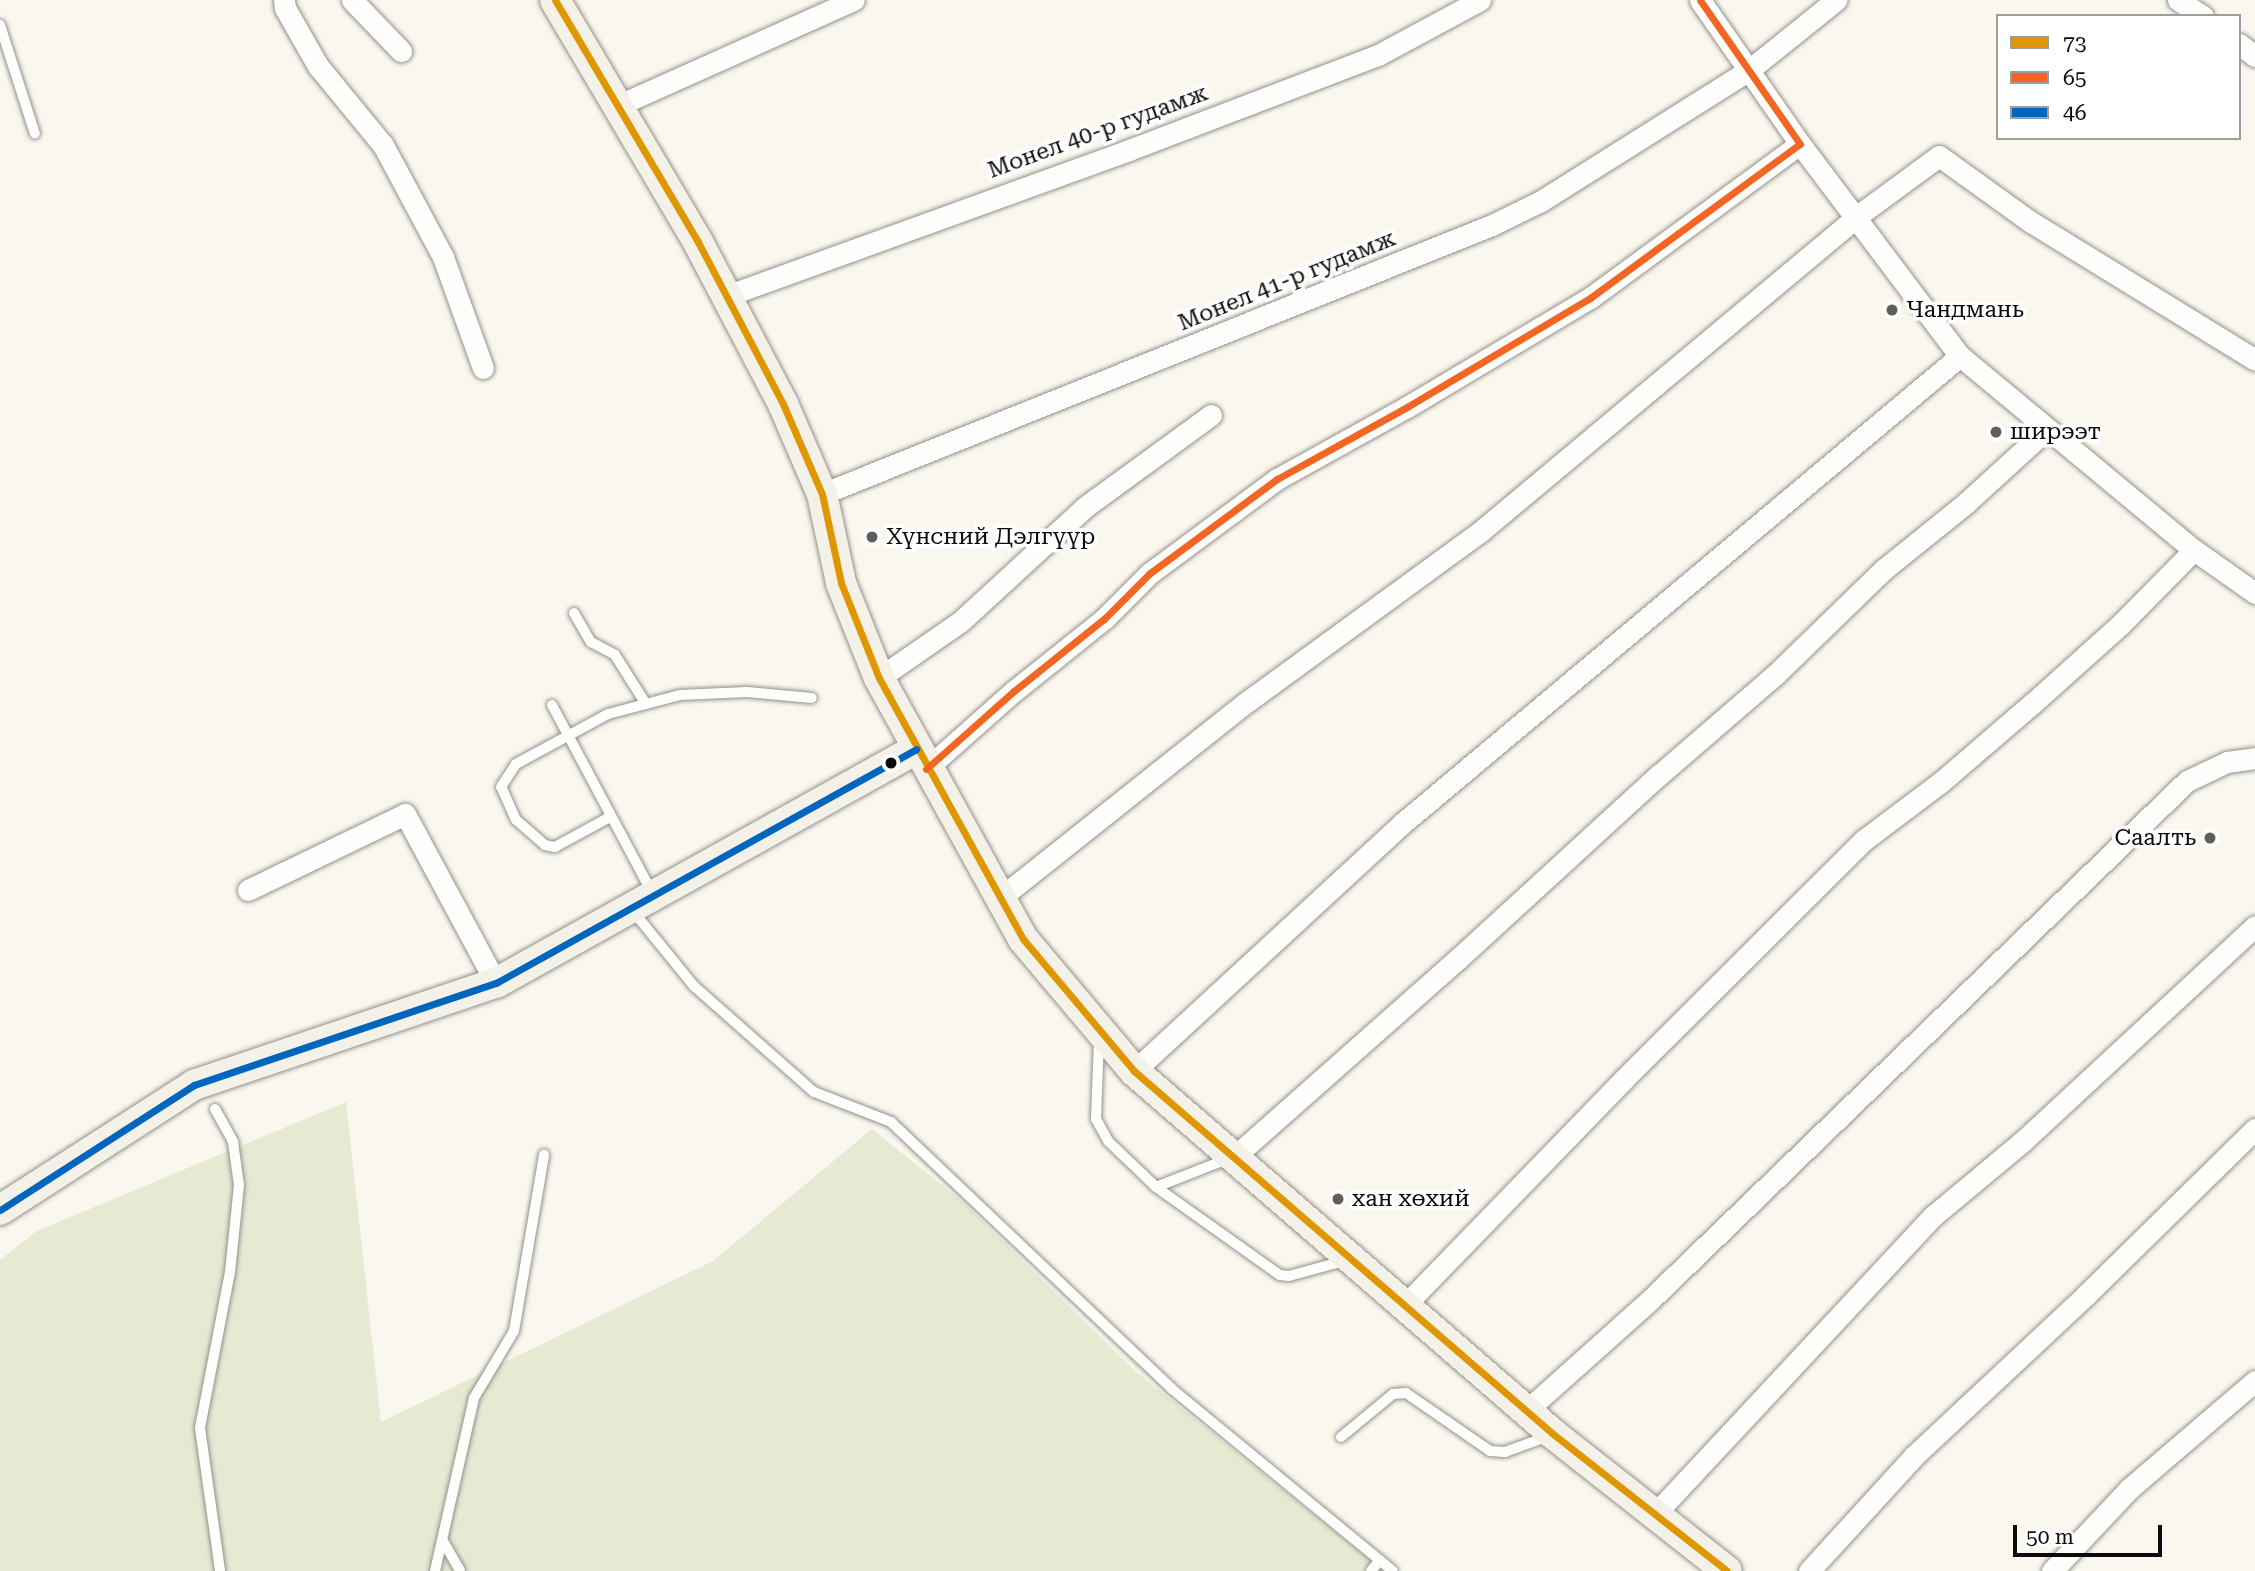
<!DOCTYPE html>
<meta charset="utf-8">
<style>
body{margin:0}
#map{position:relative;width:2255px;height:1571px;overflow:hidden;background:#faf7ee;font-family:"Roboto Serif",serif}
div>[style]{position:absolute}
[style*='--x']{left:calc(var(--x)*1px);top:calc(var(--y)*1px);width:calc(var(--w)*1px);rotate:calc(var(--a)*1deg)}
.cemetery>*{inset:0;background:#e6ead2}
.roads{filter:drop-shadow(0 0 2px #93918d) drop-shadow(0 0 2px #93918d)}
.service>*{height:10px;margin:-5px;padding:0 5px;transform-origin:5px;border-radius:5px;background:#fefefc}
.minor>*{height:21px;margin:-10.5px;padding:0 10.5px;transform-origin:10.5px;border-radius:10.5px;background:#fefefc}
.secondary>*{height:30px;margin:-15px;padding:0 15px;transform-origin:15px;border-radius:15px;background:#f4f2e8}
.bus-1>*{height:7px;margin:-3.5px;padding:0 3.5px;transform-origin:3.5px;border-radius:3.5px;background:#df9601}
.bus-2>*{height:7px;margin:-3.5px;padding:0 3.5px;transform-origin:3.5px;border-radius:3.5px;background:#f26522}
.bus-3>*{height:7px;margin:-3.5px;padding:0 3.5px;transform-origin:3.5px;border-radius:3.5px;background:#0065bd}
.dots>*{width:19px;height:19px;translate:-50% -50%;box-sizing:border-box;border:4px solid #fff;border-radius:50%}
span{translate:-50% -50%;white-space:nowrap;text-align:center;line-height:1.15;-webkit-text-stroke:7px #fff;paint-order:stroke}
.street-label{font-size:23px;color:#0b0b0b}
.poi-label{font-size:23px;color:#0b0b0b}
.left{translate:0 -50%;text-align:left}
.right{translate:-100% -50%;text-align:right}
.legend{position:absolute;left:1996px;top:14px;width:245px;height:126px;box-sizing:border-box;background:#fff;border:2px solid #9d9d9d;margin:0;padding:9px 12px;list-style:none;font-size:21px;color:#0b0b0b}
.legend li{display:flex;align-items:center;gap:14px;height:35px}
.legend b{width:35px;border:2px solid #9d9d9d}
.scale{position:absolute;left:2013px;top:1525px;width:149px;height:32px;box-sizing:border-box;border:4px solid #0b0b0b;border-top:0;padding-left:9px;font-size:21px;line-height:24px;white-space:nowrap;color:#0b0b0b;-webkit-text-stroke:5px #fff;paint-order:stroke}
</style>
<div id="map">
<div class="cemetery">
<i style="clip-path:polygon(346px 1102px,381px 1422px,713px 1261px,872px 1129px,964px 1203px,1135px 1371px,1384px 1571px,0 1571px,0 1260px,37px 1231px)"></i>
</div>
<div class="roads">
<div class="service">
<i style="--x:0;--y:25;--w:114;--a:72.2"></i>
<i style="--x:574;--y:613;--w:34;--a:60"></i>
<i style="--x:591;--y:642;--w:27;--a:28"></i>
<i style="--x:615;--y:655;--w:58;--a:57.7"></i>
<i style="--x:552;--y:705;--w:214;--a:61.9"></i>
<i style="--x:610;--y:817;--w:63;--a:151.4"></i>
<i style="--x:555;--y:847;--w:10;--a:-169"></i>
<i style="--x:545;--y:845;--w:38;--a:-139"></i>
<i style="--x:516;--y:820;--w:36;--a:-114"></i>
<i style="--x:501;--y:787;--w:27;--a:-57"></i>
<i style="--x:516;--y:764;--w:105;--a:-28.5"></i>
<i style="--x:608;--y:714;--w:74;--a:-14.8"></i>
<i style="--x:680;--y:695;--w:67;--a:-2.6"></i>
<i style="--x:747;--y:692;--w:65;--a:5.3"></i>
<i style="--x:632;--y:910;--w:98;--a:50.8"></i>
<i style="--x:694;--y:986;--w:160;--a:41.5"></i>
<i style="--x:814;--y:1092;--w:83;--a:21.3"></i>
<i style="--x:891;--y:1122;--w:388;--a:43.5"></i>
<i style="--x:1172;--y:1389;--w:286;--a:39.5"></i>
<i style="--x:1099;--y:1040;--w:79;--a:92.2"></i>
<i style="--x:1096;--y:1119;--w:25;--a:61"></i>
<i style="--x:1108;--y:1141;--w:66;--a:43.8"></i>
<i style="--x:1156;--y:1187;--w:79;--a:-21.4"></i>
<i style="--x:215;--y:1109;--w:38;--a:61"></i>
<i style="--x:233;--y:1142;--w:43;--a:82.1"></i>
<i style="--x:239;--y:1185;--w:87;--a:95.9"></i>
<i style="--x:230;--y:1272;--w:159;--a:100.9"></i>
<i style="--x:200;--y:1428;--w:144;--a:82"></i>
<i style="--x:1156;--y:1187;--w:152;--a:35.4"></i>
<i style="--x:1280;--y:1275;--w:9;--a:6"></i>
<i style="--x:1289;--y:1276;--w:60;--a:-15.4"></i>
<i style="--x:1341;--y:1437;--w:67;--a:-39.6"></i>
<i style="--x:1393;--y:1394;--w:13;--a:-4"></i>
<i style="--x:1406;--y:1393;--w:102;--a:34.6"></i>
<i style="--x:1490;--y:1451;--w:15;--a:4"></i>
<i style="--x:1505;--y:1452;--w:47;--a:-20"></i>
<i style="--x:443;--y:1541;--w:34;--a:60"></i>
<i style="--x:435;--y:1571;--w:177;--a:-77.3"></i>
<i style="--x:474;--y:1398;--w:78;--a:-59.2"></i>
<i style="--x:514;--y:1331;--w:179;--a:-80.3"></i>
<i style="--x:1371;--y:1571;--w:14;--a:-51"></i>
</div>
<div class="minor">
<i style="--x:284;--y:0;--w:8;--a:83"></i>
<i style="--x:285;--y:8;--w:67;--a:60.4"></i>
<i style="--x:318;--y:66;--w:102;--a:50.6"></i>
<i style="--x:383;--y:145;--w:127;--a:61.8"></i>
<i style="--x:443;--y:257;--w:118;--a:70.2"></i>
<i style="--x:352;--y:0;--w:71;--a:46.1"></i>
<i style="--x:2178;--y:0;--w:30;--a:33"></i>
<i style="--x:2239;--y:44;--w:20;--a:37"></i>
<i style="--x:619;--y:105;--w:257;--a:-24.1"></i>
<i style="--x:1800;--y:144;--w:266;--a:53"></i>
<i style="--x:1960;--y:356;--w:304;--a:39.7"></i>
<i style="--x:2194;--y:550;--w:75;--a:35.2"></i>
<i style="--x:726;--y:296;--w:429;--a:-19.9"></i>
<i style="--x:1129;--y:150;--w:267;--a:-20.9"></i>
<i style="--x:1378;--y:55;--w:116;--a:-28.3"></i>
<i style="--x:822;--y:494;--w:722;--a:-21.88"></i>
<i style="--x:1492;--y:225;--w:55;--a:-26.1"></i>
<i style="--x:1541;--y:201;--w:246;--a:-32.2"></i>
<i style="--x:1749;--y:70;--w:112;--a:-38.8"></i>
<i style="--x:879;--y:678;--w:98;--a:-34.7"></i>
<i style="--x:960;--y:622;--w:170;--a:-42.6"></i>
<i style="--x:1085;--y:507;--w:156;--a:-36.1"></i>
<i style="--x:926;--y:769;--w:118;--a:-41.6"></i>
<i style="--x:1014;--y:691;--w:115;--a:-38.7"></i>
<i style="--x:1104;--y:619;--w:65;--a:-45"></i>
<i style="--x:1150;--y:573;--w:158;--a:-36.5"></i>
<i style="--x:1277;--y:479;--w:149;--a:-29"></i>
<i style="--x:1407;--y:407;--w:213;--a:-30.8"></i>
<i style="--x:1590;--y:298;--w:260;--a:-36.3"></i>
<i style="--x:1800;--y:144;--w:175;--a:-124.8"></i>
<i style="--x:248;--y:890;--w:174;--a:-25.8"></i>
<i style="--x:405;--y:814;--w:192;--a:61.7"></i>
<i style="--x:1000;--y:898;--w:317;--a:-38.5"></i>
<i style="--x:1248;--y:701;--w:288;--a:-36.1"></i>
<i style="--x:1481;--y:531;--w:489;--a:-39.9"></i>
<i style="--x:1856;--y:217;--w:103;--a:-36.3"></i>
<i style="--x:1939;--y:156;--w:113;--a:35.7"></i>
<i style="--x:2031;--y:222;--w:263;--a:31.6"></i>
<i style="--x:1134;--y:1071;--w:367;--a:-42.7"></i>
<i style="--x:1404;--y:822;--w:725;--a:-39.97"></i>
<i style="--x:1234;--y:1157;--w:300;--a:-41.5"></i>
<i style="--x:1459;--y:958;--w:271;--a:-42.5"></i>
<i style="--x:1659;--y:775;--w:153;--a:-40.8"></i>
<i style="--x:1775;--y:675;--w:151;--a:-44.2"></i>
<i style="--x:1883;--y:570;--w:107;--a:-38.9"></i>
<i style="--x:1966;--y:503;--w:110;--a:-42.4"></i>
<i style="--x:1406;--y:1304;--w:313;--a:-45.9"></i>
<i style="--x:1624;--y:1079;--w:339;--a:-44.9"></i>
<i style="--x:1864;--y:840;--w:96;--a:-37"></i>
<i style="--x:1941;--y:782;--w:121;--a:-40.7"></i>
<i style="--x:2033;--y:703;--w:118;--a:-41.9"></i>
<i style="--x:2121;--y:624;--w:104;--a:-45.4"></i>
<i style="--x:1527;--y:1410;--w:166;--a:-41.8"></i>
<i style="--x:1651;--y:1299;--w:745;--a:-44.02"></i>
<i style="--x:2187;--y:781;--w:44;--a:-25.4"></i>
<i style="--x:2227;--y:762;--w:28;--a:-8"></i>
<i style="--x:1655;--y:1514;--w:408;--a:-47"></i>
<i style="--x:1933;--y:1216;--w:117;--a:-39.8"></i>
<i style="--x:2023;--y:1141;--w:316;--a:-42.8"></i>
<i style="--x:1809;--y:1571;--w:156;--a:-47.6"></i>
<i style="--x:1914;--y:1456;--w:236;--a:-43.1"></i>
<i style="--x:2086;--y:1295;--w:237;--a:-44.5"></i>
<i style="--x:2052;--y:1571;--w:112;--a:-46.8"></i>
<i style="--x:2129;--y:1489;--w:166;--a:-40.6"></i>
</div>
<div class="secondary">
<i style="--x:555;--y:0;--w:281;--a:59.4"></i>
<i style="--x:698;--y:242;--w:183;--a:62.3"></i>
<i style="--x:783;--y:404;--w:98;--a:66.6"></i>
<i style="--x:822;--y:494;--w:91;--a:77.9"></i>
<i style="--x:841;--y:583;--w:102;--a:68.2"></i>
<i style="--x:879;--y:678;--w:298;--a:61.1"></i>
<i style="--x:1023;--y:939;--w:172;--a:49.9"></i>
<i style="--x:1134;--y:1071;--w:554;--a:40.9"></i>
<i style="--x:1553;--y:1434;--w:221;--a:38.2"></i>
<i style="--x:0;--y:1210;--w:231;--a:-32.8"></i>
<i style="--x:194;--y:1085;--w:319;--a:-18.7"></i>
<i style="--x:496;--y:983;--w:481;--a:-29.1"></i>
</div>
</div>
<div class="bus-1">
<i style="--x:555;--y:0;--w:281;--a:59.4"></i>
<i style="--x:698;--y:242;--w:183;--a:62.3"></i>
<i style="--x:783;--y:404;--w:98;--a:66.6"></i>
<i style="--x:822;--y:494;--w:91;--a:77.9"></i>
<i style="--x:841;--y:583;--w:102;--a:68.2"></i>
<i style="--x:879;--y:678;--w:298;--a:61.1"></i>
<i style="--x:1023;--y:939;--w:172;--a:49.9"></i>
<i style="--x:1134;--y:1071;--w:554;--a:40.9"></i>
<i style="--x:1553;--y:1434;--w:221;--a:38.2"></i>
</div>
<div class="bus-2">
<i style="--x:926;--y:769;--w:118;--a:-41.6"></i>
<i style="--x:1014;--y:691;--w:115;--a:-38.7"></i>
<i style="--x:1104;--y:619;--w:65;--a:-45"></i>
<i style="--x:1150;--y:573;--w:158;--a:-36.5"></i>
<i style="--x:1277;--y:479;--w:149;--a:-29"></i>
<i style="--x:1407;--y:407;--w:213;--a:-30.8"></i>
<i style="--x:1590;--y:298;--w:260;--a:-36.3"></i>
<i style="--x:1800;--y:144;--w:175;--a:-124.8"></i>
</div>
<div class="bus-3">
<i style="--x:0;--y:1210;--w:231;--a:-32.8"></i>
<i style="--x:194;--y:1085;--w:319;--a:-18.7"></i>
<i style="--x:496;--y:983;--w:481;--a:-29.1"></i>
</div>
<div class="dots">
<i style="left:1892px;top:310px;background:#5f5e5a"></i>
<i style="left:1996px;top:432px;background:#5f5e5a"></i>
<i style="left:872px;top:537px;background:#5f5e5a"></i>
<i style="left:891px;top:763px;background:#0b0b0b"></i>
<i style="left:2210px;top:838px;background:#5f5e5a"></i>
<i style="left:1338px;top:1199px;background:#5f5e5a"></i>
</div>
<div class="street-label">
<span style="left:1098px;top:132px;rotate:-20deg">Монел 40-р гудамж</span>
<span style="left:1287px;top:281px;rotate:-22deg">Монел 41-р гудамж</span>
</div>
<div class="poi-label">
<span class="left" style="left:1906px;top:310px">Чандмань</span>
<span class="left" style="left:2010px;top:432px">ширээт</span>
<span class="left" style="left:886px;top:537px">Хүнсний Дэлгүүр</span>
<span class="right" style="left:2196px;top:838px">Саалть</span>
<span class="left" style="left:1352px;top:1199px">хан хөхий</span>
</div>
<ul class="legend">
<li><b style="height:9px;background:#df9601"></b>73</li>
<li><b style="height:9px;background:#f26522"></b>65</li>
<li><b style="height:9px;background:#0065bd"></b>46</li>
</ul>
<div class="scale">50 m</div>
</div>
